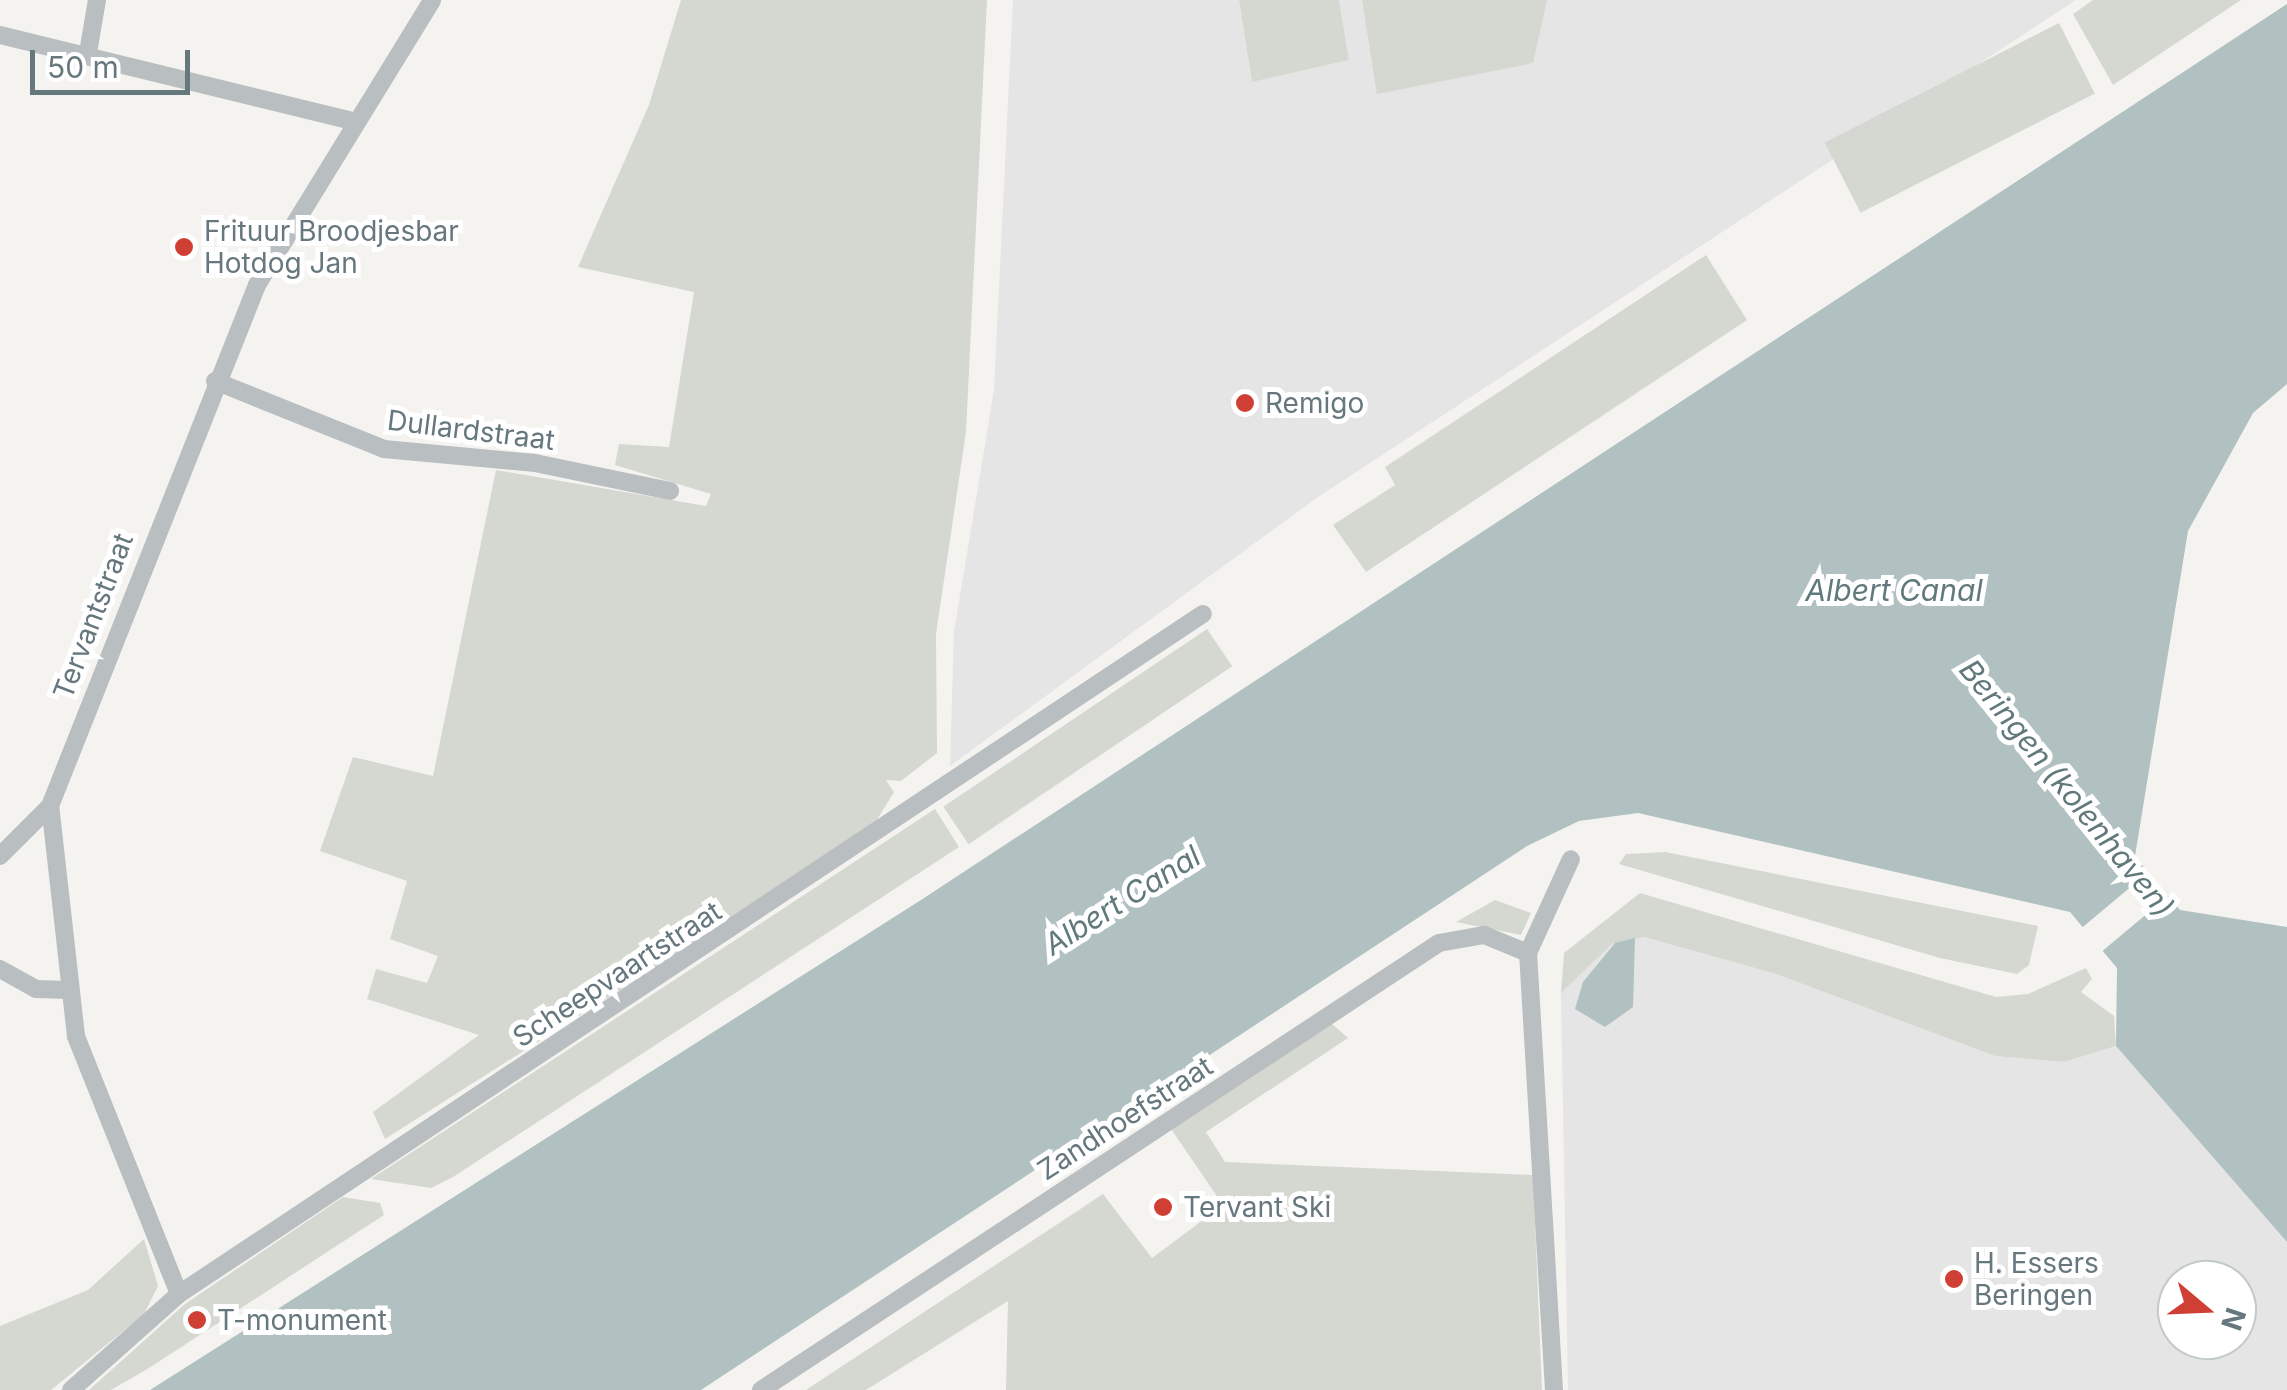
<!DOCTYPE html>
<style>
body{margin:0}
#map{position:relative;width:2287px;height:1390px;overflow:hidden;background:#f4f3f0;font-family:Inter,sans-serif}
div>[style]{position:absolute}
[style*='--x']{left:calc(var(--x)*1px);top:calc(var(--y)*1px);width:calc(var(--w)*1px);rotate:calc(var(--a)*1deg)}
.built>*{inset:0;background:#e4e5e4}
.green>*{inset:0;background:#d4d8d0;transform-origin:0 0}
.water>*{inset:0;background:#b1c0c1}
.pier>*{inset:0;background:#f4f3f0;transform-origin:0 0}
.minor>*{height:18px;margin:-9px;padding:0 9px;transform-origin:9px;border-radius:9px;background:#b9bec0}
.dots>*{width:28px;height:28px;translate:-50% -50%;box-sizing:border-box;border:5px solid #fff;border-radius:50%}
span{translate:-50% -50%;white-space:nowrap;text-align:center;line-height:1.15;-webkit-text-stroke:10px #fff;paint-order:stroke}
.poi-label{font-size:28px;color:#66777e}
.left{translate:0 -50%;text-align:left}
.street-label{font-size:28px;color:#66777e}
.water-label{font-size:30px;color:#62797b;font-style:italic}
.north{position:absolute;left:2157px;top:1260px;width:100px;height:100px;box-sizing:border-box;background:#fff;border:2px solid #c2c9cb;border-radius:50%;rotate:109deg;font-size:28px;font-weight:700;line-height:40px;text-align:center;color:#66777e}
.north::after{content:'';display:block;margin:auto;width:35px;height:45px;background:#d03f34;clip-path:polygon(50% 0,100% 100%,50% 72%,0 100%)}
.scale{position:absolute;left:30px;top:50px;width:160px;height:45px;box-sizing:border-box;border:5px solid #66777e;border-top:0;padding-left:12px;font-size:30px;line-height:35px;white-space:nowrap;color:#66777e;-webkit-text-stroke:8px #fff;paint-order:stroke}
</style>
<div id="map">
<div class="built">
<i style="clip-path:polygon(1013px 0,1239px 0,1252px 82px,1349px 60px,1339px 0,2076px 0,1315px 499px,950px 766px,954px 632px,994px 390px)"></i>
<i style="clip-path:polygon(evenodd,1644px 937px,1773px 973px,1995px 1056px,2064px 1062px,2116px 1046px,2287px 1242px,2287px 1390px,1568px 1390px,1561px 993px,1612px 944px,1644px 937px,2177px 1280px,2237px 1280px,2237px 1340px,2177px 1340px,2177px 1280px)"></i>
</div>
<div class="green">
<i style="clip-path:polygon(681px 0,987px 0,966px 432px,936px 634px,937px 753px,901px 781px,886px 780px,894px 792px,870px 831px,385px 1139px,373px 1112px,479px 1035px,367px 999px,376px 969px,427px 983px,438px 956px,390px 939px,407px 881px,320px 851px,353px 757px,433px 776px,496px 470px,706px 506px,711px 494px,615px 465px,619px 444px,669px 447px,694px 292px,578px 267px,649px 105px)"></i>
<i style="clip-path:polygon(1239px 0,1339px 0,1349px 60px,1252px 82px)"></i>
<i style="clip-path:polygon(1362px 0,1547px 0,1533px 63px,1377px 94px)"></i>
<i style="clip-path:polygon(2093px 0,2241px 0,2113px 85px,2073px 14px)"></i>
<i style="left:2059px;top:23px;width:79px;height:263px;rotate:63deg"></i>
<i style="clip-path:polygon(1706px 255px,1747px 320px,1366px 572px,1333px 525px,1395px 485px,1385px 467px)"></i>
<i style="left:1207px;top:629px;width:45px;height:318px;rotate:56deg"></i>
<i style="clip-path:polygon(935px 809px,959px 847px,453px 1177px,431px 1188px,371px 1179px)"></i>
<i style="clip-path:polygon(1665px 852px,2038px 926px,2029px 965px,2017px 974px,1940px 958px,1619px 864px,1626px 854px)"></i>
<i style="clip-path:polygon(1640px 893px,1996px 997px,2028px 994px,2086px 968px,2092px 979px,2081px 992px,2114px 1016px,2116px 1046px,2064px 1062px,1995px 1056px,1773px 973px,1644px 937px,1612px 944px,1561px 993px,1564px 953px)"></i>
<i style="clip-path:polygon(1495px 900px,1531px 913px,1521px 935px,1456px 922px)"></i>
<i style="clip-path:polygon(1331px 1023px,1348px 1038px,1206px 1132px,1225px 1162px,1533px 1175px,1542px 1390px,1006px 1390px,1008px 1301px,866px 1390px,806px 1390px,1103px 1194px,1152px 1258px,1223px 1205px,1169px 1126px)"></i>
<i style="clip-path:polygon(343px 1197px,380px 1203px,384px 1215px,149px 1368px,111px 1390px,89px 1390px,185px 1304px)"></i>
<i style="clip-path:polygon(144px 1239px,158px 1286px,144px 1314px,51px 1390px,0 1390px,0 1326px,88px 1290px)"></i>
</div>
<div class="water">
<i style="clip-path:polygon(2287px 4px,2287px 384px,2253px 413px,2188px 531px,2135px 856px,2180px 910px,2287px 927px,2287px 1242px,2116px 1046px,2117px 968px,2070px 912px,1638px 813px,1579px 821px,1527px 846px,701px 1390px,150px 1390px,921px 900px)"></i>
<i style="clip-path:polygon(1635px 938px,1633px 1007px,1605px 1027px,1575px 1009px,1583px 982px,1615px 943px)"></i>
</div>
<div class="pier">
<i style="left:2152px;top:869px;width:31px;height:95px;rotate:50deg"></i>
</div>
<div class="minor">
<i style="--x:0;--y:35;--w:364;--a:13.7"></i>
<i style="--x:88;--y:53;--w:54;--a:-80.4"></i>
<i style="--x:215;--y:381;--w:182;--a:21.9"></i>
<i style="--x:384;--y:449;--w:152;--a:5.3"></i>
<i style="--x:535;--y:463;--w:138;--a:11.7"></i>
<i style="--x:0;--y:856;--w:71;--a:-45"></i>
<i style="--x:0;--y:969;--w:41;--a:29.1"></i>
<i style="--x:36;--y:989;--w:32;--a:2"></i>
<i style="--x:179;--y:1294;--w:278;--a:-111.8"></i>
<i style="--x:76;--y:1036;--w:231;--a:-96.4"></i>
<i style="--x:50;--y:806;--w:561;--a:-68.33"></i>
<i style="--x:257;--y:285;--w:334;--a:-58.4"></i>
<i style="--x:71;--y:1390;--w:144;--a:-41.6"></i>
<i style="--x:179;--y:1294;--w:1229;--a:-33.59"></i>
<i style="--x:761;--y:1390;--w:812;--a:-33.4"></i>
<i style="--x:1439;--y:943;--w:46;--a:-10.1"></i>
<i style="--x:1484;--y:935;--w:48;--a:22.2"></i>
<i style="--x:1554;--y:1390;--w:438;--a:-93.4"></i>
<i style="--x:1528;--y:953;--w:103;--a:-65.4"></i>
</div>
<div class="dots">
<i style="left:184px;top:247px;background:#d03f34"></i>
<i style="left:1245px;top:403px;background:#d03f34"></i>
<i style="left:1163px;top:1207px;background:#d03f34"></i>
<i style="left:1954px;top:1279px;background:#d03f34"></i>
<i style="left:197px;top:1320px;background:#d03f34"></i>
</div>
<div class="poi-label">
<span class="left" style="left:204px;top:247px">Frituur Broodjesbar<br>Hotdog Jan</span>
<span class="left" style="left:1265px;top:403px">Remigo</span>
<span class="left" style="left:1183px;top:1207px">Tervant Ski</span>
<span class="left" style="left:1974px;top:1279px">H. Essers<br>Beringen</span>
<span class="left" style="left:217px;top:1320px">T-monument</span>
</div>
<div class="street-label">
<span style="left:471px;top:430px;rotate:7deg">Dullardstraat</span>
<span style="left:93px;top:616px;rotate:-69deg">Tervantstraat</span>
<span style="left:617px;top:974px;rotate:-33deg">Scheepvaartstraat</span>
<span style="left:1125px;top:1118px;rotate:-33deg">Zandhoefstraat</span>
</div>
<div class="water-label">
<span style="left:1894px;top:590px">Albert Canal</span>
<span style="left:2067px;top:788px;rotate:51deg">Beringen (kolenhaven)</span>
<span style="left:1122px;top:900px;rotate:-32deg">Albert Canal</span>
</div>
<div class="north">N</div>
<div class="scale">50 m</div>
</div>
